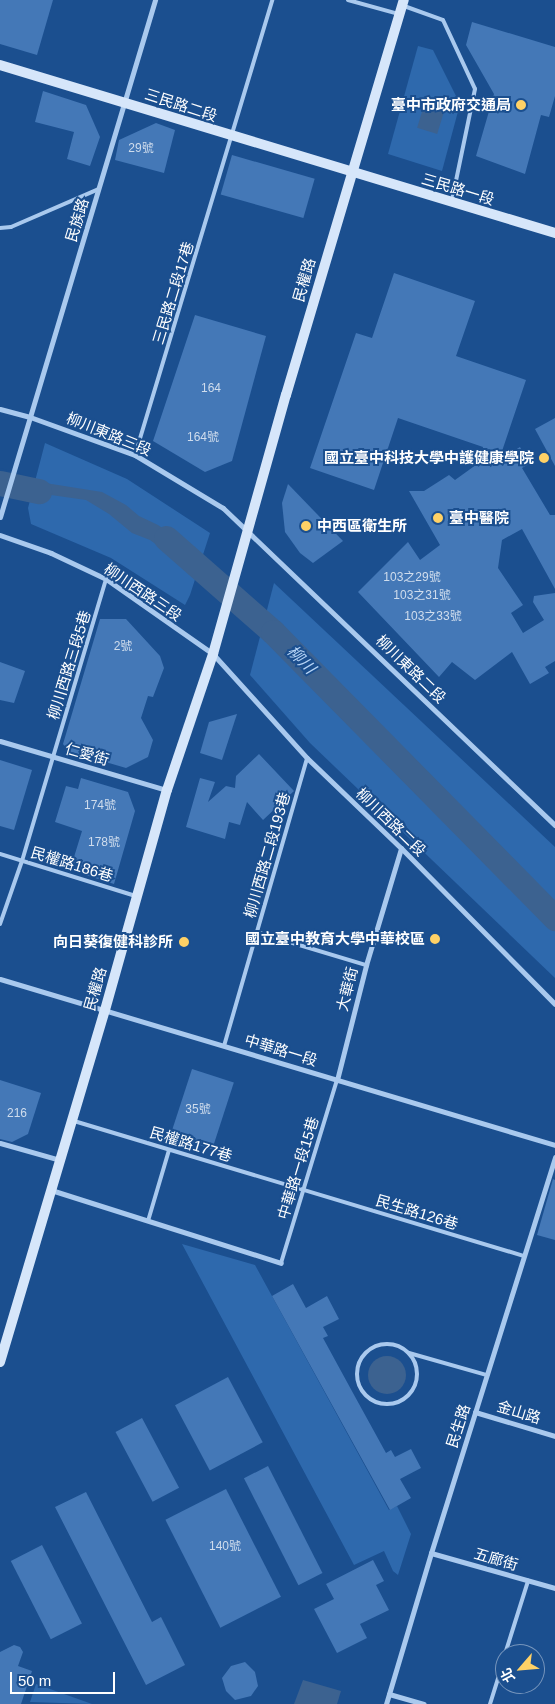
<!DOCTYPE html>
<meta charset="utf-8">
<style>
body{margin:0}
#map{position:relative;width:555px;height:1704px;overflow:hidden;background:#1b4f8f;font-family:Arial,"Noto Sans TC",sans-serif}
div>[style]{position:absolute}
[style*='--x']{left:calc(var(--x)*1px);top:calc(var(--y)*1px);width:calc(var(--w)*1px);rotate:calc(var(--a)*1deg)}
.green>*{inset:0;background:#2e69ad}
.water>*{inset:0;background:#3c6290;transform-origin:0 0}
.round{border-radius:50%}
.pier>*{inset:0;background:#1b4f8f}
.river>*{height:25px;margin:-12.5px;padding:0 12.5px;transform-origin:12.5px;border-radius:12.5px;background:#3c6290}
.building>*{inset:0;background:#4478b7;transform-origin:0 0}
.service>*{height:4px;margin:-2px;padding:0 2px;transform-origin:2px;border-radius:2px;background:#a9c9ee}
.service>.ring{margin:-2px;padding:0;box-sizing:content-box;background:none;border:4px solid #a9c9ee;border-radius:50%}
.minor>*{height:5px;margin:-2.5px;padding:0 2.5px;transform-origin:2.5px;border-radius:2.5px;background:#a9c9ee}
.secondary>*{height:10px;margin:-5px;padding:0 5px;transform-origin:5px;border-radius:5px;background:#d6e6fa}
.dots>*{width:14px;height:14px;translate:-50% -50%;box-sizing:border-box;border:2px solid #1b4f8f;border-radius:50%}
span{translate:-50% -50%;white-space:nowrap;text-align:center;line-height:1.15;-webkit-text-stroke:4px #1b4f8f;paint-order:stroke}
.number-label{font-size:12px;color:#d0dded}
.number-label span{-webkit-text-stroke-width:0}
.street-label{font-size:15px;color:#fff}
.poi-label{font-size:15px;color:#fff;font-weight:700}
.right{translate:-100% -50%;text-align:right}
.left{translate:0 -50%;text-align:left}
.water-label{font-size:16px;color:#b5d3f5;font-style:italic}
.north{position:absolute;left:495px;top:1644px;width:50px;height:50px;box-sizing:border-box;background:#1b4f8f;border:1px solid #7695bc;border-radius:50%;rotate:243deg;font-size:14px;font-weight:700;line-height:20px;text-align:center;color:#fff}
.north::after{content:'';display:block;margin:auto;width:18px;height:22px;background:#ffd166;clip-path:polygon(50% 0,100% 100%,50% 72%,0 100%)}
.scale{position:absolute;left:10px;top:1672px;width:105px;height:22px;box-sizing:border-box;border:2px solid #fff;border-top:0;padding-left:6px;font-size:15px;line-height:18px;white-space:nowrap;color:#fff;-webkit-text-stroke:4px #1b4f8f;paint-order:stroke}
</style>
<div id="map">
<div class="green">
<i style="clip-path:polygon(418px 46px,433px 50px,460px 104px,442px 171px,388px 154px)"></i>
<i style="clip-path:polygon(45px 443px,127px 479px,210px 533px,190px 595px,185px 605px,111px 558px,31px 524px,28px 508px)"></i>
<i style="clip-path:polygon(274px 583px,555px 847px,555px 978px,310px 743px,250px 675px)"></i>
<i style="clip-path:polygon(182px 1244px,255px 1265px,389px 1510px,397px 1506px,411px 1534px,398px 1575px,393px 1571px,384px 1551px,354px 1565px)"></i>
<i style="clip-path:polygon(36px 1684px,92px 1704px,30px 1702px)"></i>
</div>
<div class="water">
<i style="left:425px;top:102px;width:21px;height:27px;rotate:17deg"></i>
<i style="clip-path:polygon(0 470px,39px 482px,102px 492px,126px 505px,139px 516px,158px 525px,194px 550px,189px 575px,181px 563px,150px 540px,132px 533px,109px 514px,86px 500px,30px 492px,0 482px)"></i>
<i class="round" style="left:368px;top:1356px;width:38px;height:38px"></i>
<i style="clip-path:polygon(303px 1680px,341px 1691px,337px 1704px,294px 1704px)"></i>
</div>
<div class="pier">
<i style="clip-path:polygon(0 468px,34px 478px,29px 494px,0 485px)"></i>
</div>
<div class="river">
<i style="--x:0;--y:483;--w:40;--a:12"></i>
<i style="--x:166;--y:538;--w:142;--a:41.3"></i>
<i style="--x:273;--y:632;--w:402;--a:45.4"></i>
</div>
<div class="building">
<i style="clip-path:polygon(0 0,53px 0,37px 55px,0 44px)"></i>
<i style="clip-path:polygon(472px 22px,555px 47px,555px 96px,549px 117px,541px 115px,525px 174px,476px 156px,494px 94px,466px 45px)"></i>
<i style="clip-path:polygon(43px 91px,86px 105px,100px 137px,90px 166px,67px 159px,74px 132px,35px 122px)"></i>
<i style="clip-path:polygon(156px 123px,175px 130px,164px 173px,115px 160px,119px 140px)"></i>
<i style="left:232px;top:155px;width:86px;height:41px;rotate:16deg"></i>
<i style="clip-path:polygon(394px 273px,475px 301px,456px 356px,526px 380px,499px 460px,520px 447px,529px 464px,522px 468px,550px 515px,555px 515px,555px 589px,522px 529px,502px 540px,498px 568px,523px 605px,511px 613px,523px 633px,544px 620px,533px 602px,534px 596px,555px 593px,555px 661px,545px 667px,549px 673px,530px 684px,512px 652px,475px 680px,452px 662px,439px 677px,358px 592px,408px 542px,420px 560px,440px 545px,409px 491px,424px 491px,449px 475px,455px 480px,480px 462px,483px 447px,398px 418px,374px 490px,310px 468px,356px 333px,372px 338px)"></i>
<i style="clip-path:polygon(195px 315px,266px 336px,232px 461px,205px 472px,153px 441px)"></i>
<i style="clip-path:polygon(555px 418px,555px 466px,535px 429px)"></i>
<i style="clip-path:polygon(288px 484px,343px 541px,313px 563px,300px 553px,285px 532px,282px 503px)"></i>
<i style="clip-path:polygon(100px 619px,126px 619px,160px 656px,164px 668px,153px 697px,148px 696px,141px 718px,153px 740px,148px 757px,126px 768px,68px 751px,63px 744px)"></i>
<i style="clip-path:polygon(0 662px,25px 671px,14px 703px,0 700px)"></i>
<i style="clip-path:polygon(237px 714px,222px 760px,200px 753px,209px 722px)"></i>
<i style="clip-path:polygon(259px 754px,294px 791px,263px 820px,247px 802px,240px 825px,229px 822px,225px 839px,186px 827px,200px 778px,215px 782px,208px 802px,226px 786px,235px 788px,236px 776px)"></i>
<i style="clip-path:polygon(0 760px,32px 770px,14px 830px,0 826px)"></i>
<i style="clip-path:polygon(81px 778px,128px 792px,135px 811px,114px 884px,70px 870px,82px 831px,55px 822px,66px 786px,78px 789px)"></i>
<i style="left:192px;top:1069px;width:44px;height:70px;rotate:18deg"></i>
<i style="clip-path:polygon(0 1080px,41px 1093px,28px 1134px,12px 1142px,0 1139px)"></i>
<i style="clip-path:polygon(553px 1179px,555px 1180px,555px 1240px,537px 1235px)"></i>
<i style="clip-path:polygon(293px 1284px,306px 1308px,327px 1296px,339px 1319px,323px 1327px,328px 1336px,323px 1338px,353px 1393px,386px 1453px,391px 1450px,395px 1457px,411px 1449px,421px 1468px,400px 1479px,411px 1498px,390px 1510px,272px 1296px)"></i>
<i style="left:228px;top:1377px;width:74px;height:60px;rotate:62deg"></i>
<i style="left:142px;top:1418px;width:79px;height:30px;rotate:62deg"></i>
<i style="left:268px;top:1466px;width:120px;height:27px;rotate:63deg"></i>
<i style="left:226px;top:1489px;width:121px;height:68px;rotate:63deg"></i>
<i style="clip-path:polygon(86px 1492px,152px 1622px,161px 1617px,185px 1665px,146px 1685px,55px 1507px)"></i>
<i style="left:42px;top:1545px;width:88px;height:35px;rotate:63deg"></i>
<i style="clip-path:polygon(373px 1560px,384px 1581px,376px 1585px,389px 1610px,360px 1624px,367px 1638px,337px 1653px,314px 1609px,334px 1599px,326px 1584px)"></i>
<i style="clip-path:polygon(14px 1645px,20px 1647px,23px 1652px,18px 1666px,32px 1671px,21px 1704px,0 1704px,0 1652px)"></i>
<i style="clip-path:polygon(245px 1662px,255px 1672px,258px 1686px,251px 1696px,235px 1700px,226px 1691px,222px 1678px,231px 1666px)"></i>
</div>
<div class="service">
<i style="--x:348;--y:0;--w:53;--a:15.4"></i>
<i style="--x:404;--y:6;--w:41;--a:19.7"></i>
<i style="--x:443;--y:20;--w:76;--a:65.1"></i>
<i style="--x:475;--y:89;--w:113;--a:101.7"></i>
<i style="--x:0;--y:228;--w:11;--a:-5"></i>
<i style="--x:11;--y:227;--w:96;--a:-23.4"></i>
<i style="--x:135;--y:455;--w:475;--a:-73.2"></i>
<i style="--x:0;--y:854;--w:142;--a:17.2"></i>
<i style="--x:0;--y:924;--w:67;--a:-70.8"></i>
<i style="--x:22;--y:861;--w:294;--a:-73.4"></i>
<i style="--x:256;--y:932;--w:115;--a:16.7"></i>
<i style="--x:224;--y:1046;--w:300;--a:-73.9"></i>
<i style="--x:74;--y:1121;--w:470;--a:16.7"></i>
<i style="--x:148;--y:1221;--w:74;--a:-73.5"></i>
<i style="--x:281;--y:1263;--w:191;--a:-73"></i>
<i class="ring" style="left:357px;top:1344px;width:56px;height:56px"></i>
<i style="--x:409;--y:1353;--w:81;--a:15.8"></i>
<i style="--x:505;--y:1654;--w:77;--a:-72.5"></i>
<i style="--x:490;--y:1704;--w:50;--a:-72.6"></i>
</div>
<div class="minor">
<i style="--x:0;--y:409;--w:31;--a:15"></i>
<i style="--x:30;--y:417;--w:112;--a:19.9"></i>
<i style="--x:135;--y:455;--w:103;--a:31.1"></i>
<i style="--x:223;--y:508;--w:459;--a:43.7"></i>
<i style="--x:0;--y:517;--w:540;--a:-73.31"></i>
<i style="--x:0;--y:535;--w:54;--a:19.4"></i>
<i style="--x:51;--y:553;--w:61;--a:25.3"></i>
<i style="--x:106;--y:579;--w:131;--a:35"></i>
<i style="--x:213;--y:654;--w:140;--a:47.9"></i>
<i style="--x:307;--y:758;--w:130;--a:43.8"></i>
<i style="--x:401;--y:848;--w:219;--a:45.4"></i>
<i style="--x:0;--y:741;--w:174;--a:16.4"></i>
<i style="--x:0;--y:979;--w:579;--a:16.65"></i>
<i style="--x:337;--y:1080;--w:119;--a:-75.8"></i>
<i style="--x:366;--y:965;--w:122;--a:-73.3"></i>
<i style="--x:0;--y:1143;--w:62;--a:15.8"></i>
<i style="--x:51;--y:1190;--w:241;--a:17.6"></i>
<i style="--x:475;--y:1412;--w:84;--a:16.7"></i>
<i style="--x:431;--y:1553;--w:129;--a:15.8"></i>
<i style="--x:389;--y:1694;--w:36;--a:16"></i>
<i style="--x:386;--y:1704;--w:158;--a:-73.4"></i>
<i style="--x:431;--y:1553;--w:415;--a:-72.6"></i>
</div>
<div class="secondary">
<i style="--x:0;--y:65;--w:580;--a:16.84"></i>
<i style="--x:0;--y:1362;--w:367;--a:-73.4"></i>
<i style="--x:105;--y:1010;--w:229;--a:-74.3"></i>
<i style="--x:167;--y:790;--w:144;--a:-71.3"></i>
<i style="--x:213;--y:654;--w:269;--a:-74.3"></i>
<i style="--x:286;--y:395;--w:412;--a:-73.4"></i>
</div>
<div class="dots">
<i style="left:521px;top:105px;background:#ffd166"></i>
<i style="left:544px;top:458px;background:#ffd166"></i>
<i style="left:438px;top:518px;background:#ffd166"></i>
<i style="left:306px;top:526px;background:#ffd166"></i>
<i style="left:435px;top:939px;background:#ffd166"></i>
<i style="left:184px;top:942px;background:#ffd166"></i>
</div>
<div class="number-label">
<span style="left:141px;top:149px">29號</span>
<span style="left:211px;top:389px">164</span>
<span style="left:203px;top:438px">164號</span>
<span style="left:412px;top:578px">103之29號</span>
<span style="left:422px;top:596px">103之31號</span>
<span style="left:433px;top:617px">103之33號</span>
<span style="left:123px;top:647px">2號</span>
<span style="left:100px;top:806px">174號</span>
<span style="left:104px;top:843px">178號</span>
<span style="left:198px;top:1110px">35號</span>
<span style="left:17px;top:1114px">216</span>
<span style="left:225px;top:1547px">140號</span>
</div>
<div class="street-label">
<span style="left:181px;top:105px;rotate:18deg">三民路二段</span>
<span style="left:458px;top:189px;rotate:17deg">三民路一段</span>
<span style="left:77px;top:220px;rotate:-73deg">民族路</span>
<span style="left:304px;top:280px;rotate:-74deg">民權路</span>
<span style="left:173px;top:293px;rotate:-73deg">三民路二段17巷</span>
<span style="left:109px;top:434px;rotate:22deg">柳川東路三段</span>
<span style="left:143px;top:592px;rotate:34deg">柳川西路三段</span>
<span style="left:69px;top:665px;rotate:-73deg">柳川西路三段5巷</span>
<span style="left:411px;top:669px;rotate:44deg">柳川東路二段</span>
<span style="left:87px;top:754px;rotate:16deg">仁愛街</span>
<span style="left:391px;top:822px;rotate:44deg">柳川西路二段</span>
<span style="left:267px;top:855px;rotate:-74deg">柳川西路二段193巷</span>
<span style="left:72px;top:864px;rotate:17deg">民權路186巷</span>
<span style="left:95px;top:989px;rotate:-74deg">民權路</span>
<span style="left:347px;top:989px;rotate:-76deg">大華街</span>
<span style="left:281px;top:1050px;rotate:17deg">中華路一段</span>
<span style="left:191px;top:1144px;rotate:17deg">民權路177巷</span>
<span style="left:298px;top:1168px;rotate:-73deg">中華路一段15巷</span>
<span style="left:417px;top:1212px;rotate:17deg">民生路126巷</span>
<span style="left:519px;top:1412px;rotate:17deg">金山路</span>
<span style="left:458px;top:1426px;rotate:-72deg">民生路</span>
<span style="left:496px;top:1559px;rotate:16deg">五廊街</span>
</div>
<div class="poi-label">
<span class="right" style="left:511px;top:105px">臺中市政府交通局</span>
<span class="right" style="left:534px;top:458px">國立臺中科技大學中護健康學院</span>
<span class="left" style="left:449px;top:518px">臺中醫院</span>
<span class="left" style="left:317px;top:526px">中西區衛生所</span>
<span class="right" style="left:425px;top:939px">國立臺中教育大學中華校區</span>
<span class="right" style="left:173px;top:942px">向日葵復健科診所</span>
</div>
<div class="water-label">
<span style="left:301px;top:660px;rotate:45deg">柳川</span>
</div>
<div class="north">北</div>
<div class="scale">50 m</div>
</div>
